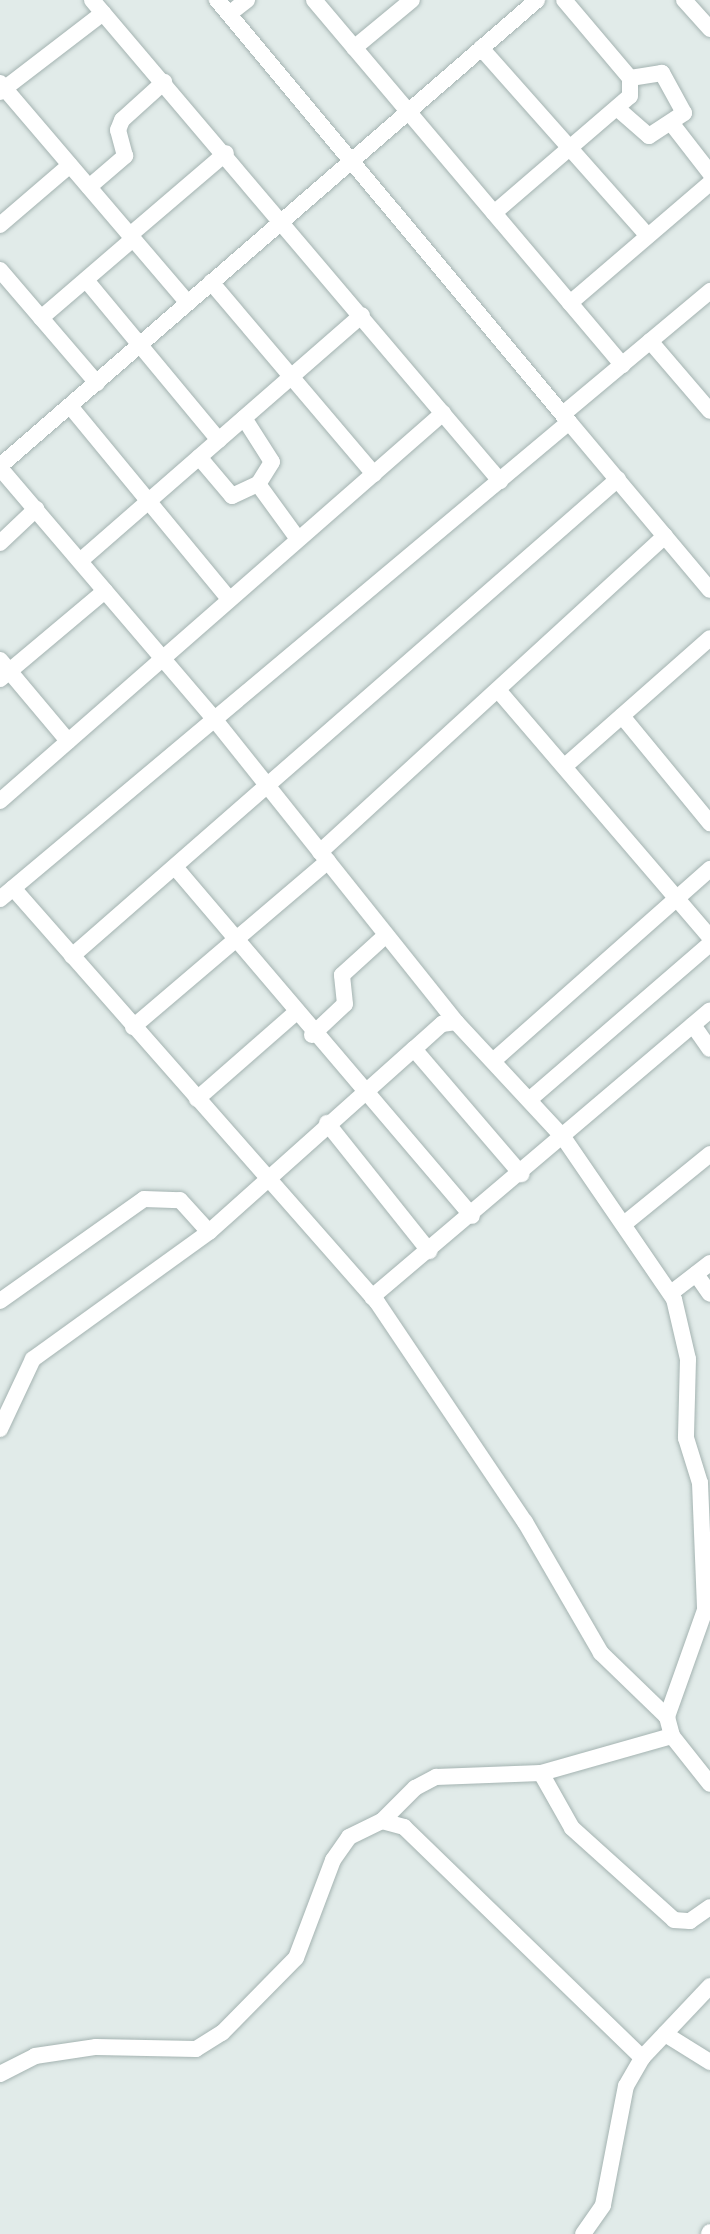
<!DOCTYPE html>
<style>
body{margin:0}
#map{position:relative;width:710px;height:2234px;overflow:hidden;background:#e1ebe9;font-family:"Varela Round",sans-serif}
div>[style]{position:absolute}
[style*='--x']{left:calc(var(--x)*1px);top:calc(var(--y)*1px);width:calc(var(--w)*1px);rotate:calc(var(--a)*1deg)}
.roads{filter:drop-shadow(0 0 2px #a4b3b1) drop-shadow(0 0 2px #a4b3b1)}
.minor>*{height:16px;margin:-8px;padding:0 8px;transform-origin:8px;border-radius:8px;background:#fff}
span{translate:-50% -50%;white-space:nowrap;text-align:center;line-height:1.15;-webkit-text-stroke:5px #f1f8f6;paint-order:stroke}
</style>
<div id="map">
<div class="roads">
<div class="minor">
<i style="--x:92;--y:0;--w:631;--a:49.69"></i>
<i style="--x:314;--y:0;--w:478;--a:49.8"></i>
<i style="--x:684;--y:0;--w:39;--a:48"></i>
<i style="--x:229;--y:14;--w:23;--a:-38"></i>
<i style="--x:354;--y:48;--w:75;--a:-39.6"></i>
<i style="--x:481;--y:48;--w:251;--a:48.4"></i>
<i style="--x:0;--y:83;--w:289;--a:49.5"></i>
<i style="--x:0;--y:92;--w:130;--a:-37.5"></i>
<i style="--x:618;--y:109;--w:41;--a:41.1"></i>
<i style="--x:649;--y:136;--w:42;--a:-33.3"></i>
<i style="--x:684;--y:113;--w:46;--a:-118.8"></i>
<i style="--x:662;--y:73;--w:32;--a:171"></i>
<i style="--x:672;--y:124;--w:62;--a:52.2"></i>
<i style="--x:89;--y:187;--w:48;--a:-40.7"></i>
<i style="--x:125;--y:156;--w:27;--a:-105"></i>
<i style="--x:118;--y:130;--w:11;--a:-68"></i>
<i style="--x:122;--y:120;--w:57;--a:-42.1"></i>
<i style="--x:494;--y:213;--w:179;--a:-40.7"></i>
<i style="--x:630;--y:96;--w:18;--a:-90"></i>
<i style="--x:630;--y:78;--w:102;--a:-130.2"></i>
<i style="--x:0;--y:225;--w:92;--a:-40.6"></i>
<i style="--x:130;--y:235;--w:126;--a:-40.5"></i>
<i style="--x:0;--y:270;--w:149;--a:49.4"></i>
<i style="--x:86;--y:280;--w:208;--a:50.3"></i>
<i style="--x:211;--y:282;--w:252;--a:49.7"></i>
<i style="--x:570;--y:303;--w:184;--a:-40.6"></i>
<i style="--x:41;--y:318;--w:121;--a:-40.7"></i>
<i style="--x:650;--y:341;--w:92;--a:49.4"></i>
<i style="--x:70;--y:406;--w:250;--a:50.5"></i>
<i style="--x:563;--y:414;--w:192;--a:-39.9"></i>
<i style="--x:244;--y:418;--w:52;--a:57.5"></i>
<i style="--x:272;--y:462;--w:26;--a:122"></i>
<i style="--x:569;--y:422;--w:219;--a:50"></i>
<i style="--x:199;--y:457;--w:51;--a:49.8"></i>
<i style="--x:232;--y:496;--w:29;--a:-25"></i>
<i style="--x:258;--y:484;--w:68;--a:54"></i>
<i style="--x:0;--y:466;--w:711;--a:-40.95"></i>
<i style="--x:0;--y:468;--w:331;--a:49.5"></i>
<i style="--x:215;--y:720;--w:386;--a:51.4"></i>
<i style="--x:0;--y:543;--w:50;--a:-43.4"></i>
<i style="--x:80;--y:561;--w:374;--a:-41.1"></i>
<i style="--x:0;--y:660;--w:106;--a:50"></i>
<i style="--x:0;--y:679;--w:137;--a:-40"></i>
<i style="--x:498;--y:690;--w:326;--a:49.4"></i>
<i style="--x:622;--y:716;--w:139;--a:50.6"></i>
<i style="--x:565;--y:766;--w:193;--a:-41.4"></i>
<i style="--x:0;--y:801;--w:589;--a:-41.21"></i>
<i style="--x:320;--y:852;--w:468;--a:-42.5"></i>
<i style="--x:175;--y:867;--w:458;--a:49.6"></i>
<i style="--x:13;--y:888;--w:551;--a:48.68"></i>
<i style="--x:377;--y:1302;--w:265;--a:56.1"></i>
<i style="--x:525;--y:1522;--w:151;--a:59.9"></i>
<i style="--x:601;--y:1653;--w:92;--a:44.1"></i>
<i style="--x:0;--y:899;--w:742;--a:-39.97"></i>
<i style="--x:569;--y:422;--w:550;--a:-129.83"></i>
<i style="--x:72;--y:956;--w:725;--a:-41.14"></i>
<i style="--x:693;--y:1025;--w:29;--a:55"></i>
<i style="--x:133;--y:1027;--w:256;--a:-40.4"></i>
<i style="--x:312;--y:1035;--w:45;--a:-43.2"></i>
<i style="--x:345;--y:1004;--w:29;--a:-96"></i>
<i style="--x:342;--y:975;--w:59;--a:-42.3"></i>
<i style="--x:414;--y:1049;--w:165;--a:49.4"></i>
<i style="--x:493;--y:1061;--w:290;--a:-41.5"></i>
<i style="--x:197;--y:1099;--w:129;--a:-41.2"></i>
<i style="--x:529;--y:1100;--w:239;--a:-40.8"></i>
<i style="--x:327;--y:1123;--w:164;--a:51.4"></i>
<i style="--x:624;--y:1224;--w:111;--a:-39.1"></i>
<i style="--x:696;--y:1274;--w:24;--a:55"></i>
<i style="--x:671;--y:1293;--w:49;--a:-37.6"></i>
<i style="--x:372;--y:1297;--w:443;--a:-40.3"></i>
<i style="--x:0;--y:1301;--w:176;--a:-35.3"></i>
<i style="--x:144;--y:1199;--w:36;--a:2"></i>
<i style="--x:180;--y:1200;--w:43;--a:47.8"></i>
<i style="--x:0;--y:1429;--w:77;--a:-64.8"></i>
<i style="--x:33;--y:1359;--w:217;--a:-35.8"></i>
<i style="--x:209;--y:1232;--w:275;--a:-41.8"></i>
<i style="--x:414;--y:1049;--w:38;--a:-42"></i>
<i style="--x:442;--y:1024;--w:14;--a:-8"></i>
<i style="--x:456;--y:1022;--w:157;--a:47.1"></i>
<i style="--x:563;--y:1137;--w:196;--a:55.6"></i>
<i style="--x:674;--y:1299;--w:62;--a:76.9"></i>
<i style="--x:688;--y:1359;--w:79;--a:91.5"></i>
<i style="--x:686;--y:1438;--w:47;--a:72.7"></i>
<i style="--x:700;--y:1483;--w:127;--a:87.7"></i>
<i style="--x:705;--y:1610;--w:114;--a:109.6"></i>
<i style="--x:667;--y:1717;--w:20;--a:75"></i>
<i style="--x:672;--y:1736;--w:61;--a:51.6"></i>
<i style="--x:541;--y:1773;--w:63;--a:60.6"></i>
<i style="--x:572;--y:1828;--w:137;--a:42"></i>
<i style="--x:674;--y:1920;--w:16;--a:4"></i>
<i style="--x:690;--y:1921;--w:24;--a:-35"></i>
<i style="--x:382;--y:1821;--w:47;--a:-45"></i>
<i style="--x:415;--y:1788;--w:24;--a:-28"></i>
<i style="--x:436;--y:1777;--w:105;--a:-2.2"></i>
<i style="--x:541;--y:1773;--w:136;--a:-15.8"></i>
<i style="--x:665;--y:2034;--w:53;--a:31.9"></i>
<i style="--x:0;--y:2074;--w:39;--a:-27"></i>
<i style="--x:35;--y:2056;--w:62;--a:-8.4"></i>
<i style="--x:96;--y:2047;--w:100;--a:1.1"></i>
<i style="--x:196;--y:2049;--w:31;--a:-32"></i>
<i style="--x:222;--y:2033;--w:105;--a:-45.4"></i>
<i style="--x:296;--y:1958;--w:105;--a:-69.3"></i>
<i style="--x:333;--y:1860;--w:28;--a:-55"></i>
<i style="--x:349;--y:1837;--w:37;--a:-26"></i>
<i style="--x:382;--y:1821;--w:23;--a:15"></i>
<i style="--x:404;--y:1827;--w:332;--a:44.1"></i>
<i style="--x:583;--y:2234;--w:35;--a:-55"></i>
<i style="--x:603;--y:2205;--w:121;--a:-79.1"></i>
<i style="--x:626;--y:2086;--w:32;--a:-60"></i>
<i style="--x:642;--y:2058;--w:99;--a:-46.6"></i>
<i style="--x:709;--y:2234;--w:2;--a:-63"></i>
</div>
</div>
</div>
